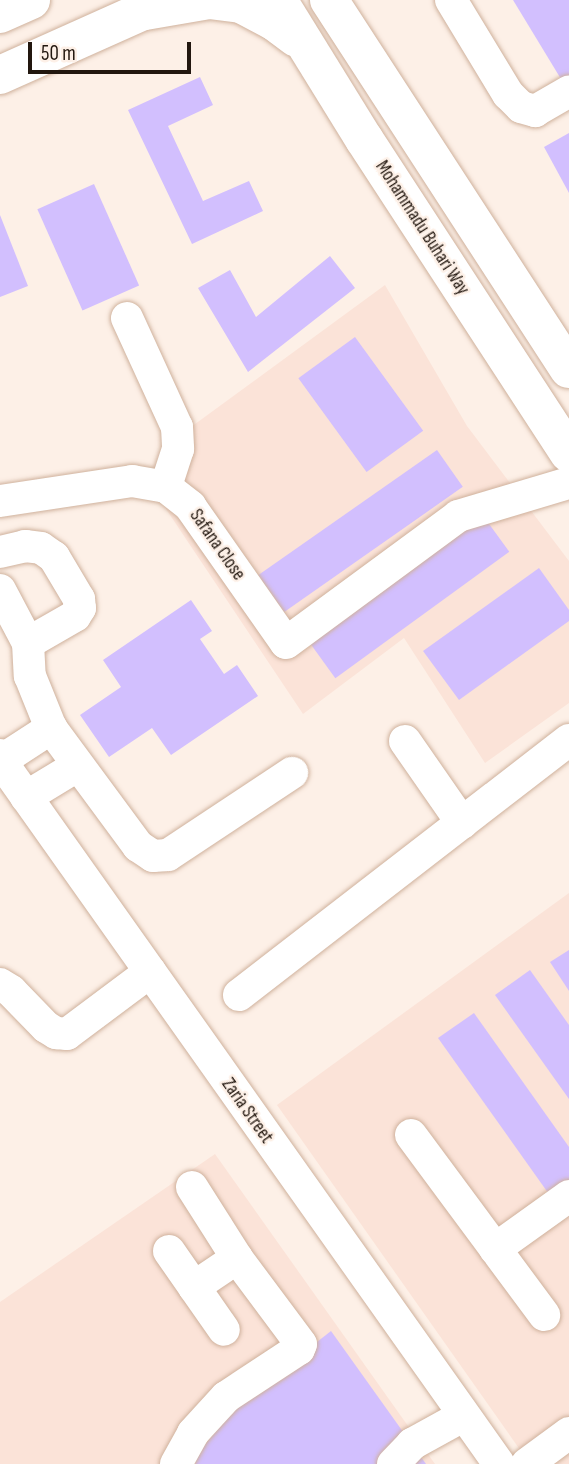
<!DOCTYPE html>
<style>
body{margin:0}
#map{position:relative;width:569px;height:1464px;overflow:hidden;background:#fdf0e7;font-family:"Sofia Sans Condensed",sans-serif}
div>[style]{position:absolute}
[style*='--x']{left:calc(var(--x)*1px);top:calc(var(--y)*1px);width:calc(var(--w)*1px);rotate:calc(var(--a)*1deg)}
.commercial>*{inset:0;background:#fbe3d8}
.building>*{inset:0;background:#d2bffe;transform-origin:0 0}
.roads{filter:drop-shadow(0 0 2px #cfb19c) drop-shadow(0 0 2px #cfb19c)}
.minor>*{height:32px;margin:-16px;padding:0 16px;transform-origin:16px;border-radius:16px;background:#fff}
.major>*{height:38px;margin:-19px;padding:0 19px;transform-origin:19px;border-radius:19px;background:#fff}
span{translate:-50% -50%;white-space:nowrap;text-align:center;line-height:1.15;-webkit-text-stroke:5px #fdf0e7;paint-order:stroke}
.street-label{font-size:19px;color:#22170f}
.scale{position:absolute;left:28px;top:42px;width:163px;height:32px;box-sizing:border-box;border:4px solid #22170f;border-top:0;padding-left:9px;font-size:21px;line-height:24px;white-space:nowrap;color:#22170f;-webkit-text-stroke:5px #fdf0e7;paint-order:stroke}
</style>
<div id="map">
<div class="commercial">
<i style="clip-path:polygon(385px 285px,467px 426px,569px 561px,569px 703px,485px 763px,404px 638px,303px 714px,166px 509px,191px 427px)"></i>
<i style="clip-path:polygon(569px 893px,569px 1464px,530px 1464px,277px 1105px)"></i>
<i style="clip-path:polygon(215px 1154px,435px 1464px,0 1464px,0 1302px)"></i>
</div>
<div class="building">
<i style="clip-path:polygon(513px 0,569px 0,569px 81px,564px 84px)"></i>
<i style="clip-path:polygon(200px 77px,213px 105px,168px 126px,203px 201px,249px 181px,263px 211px,192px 244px,128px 110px)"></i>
<i style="clip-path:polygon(569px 133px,569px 193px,544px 147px)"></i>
<i style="left:94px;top:184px;width:111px;height:62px;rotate:66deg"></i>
<i style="clip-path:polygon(0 215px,28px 286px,0 297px)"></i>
<i style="clip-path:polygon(330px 256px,355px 288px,248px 372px,198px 288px,230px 270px,256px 317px)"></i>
<i style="left:355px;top:337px;width:116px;height:70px;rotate:54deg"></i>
<i style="left:437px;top:450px;width:45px;height:218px;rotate:55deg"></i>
<i style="left:484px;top:517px;width:43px;height:215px;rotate:54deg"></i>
<i style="clip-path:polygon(539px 568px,569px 610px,569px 621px,459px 700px,423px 651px)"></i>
<i style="clip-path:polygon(191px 600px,212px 631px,200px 639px,224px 674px,237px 665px,258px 696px,171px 755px,152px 728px,109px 757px,80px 715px,121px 687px,103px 660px)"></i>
<i style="clip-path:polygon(569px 950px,569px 991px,550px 962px)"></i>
<i style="clip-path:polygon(530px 970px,569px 1025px,569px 1099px,495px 995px)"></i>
<i style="clip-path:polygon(474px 1013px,569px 1147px,569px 1184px,551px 1197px,438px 1038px)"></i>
<i style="clip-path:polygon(331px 1331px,426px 1464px,195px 1464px,200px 1451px,238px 1404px)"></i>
</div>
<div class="roads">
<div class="minor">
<i style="--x:451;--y:0;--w:110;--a:58.8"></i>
<i style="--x:508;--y:94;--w:18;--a:45"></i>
<i style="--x:521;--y:107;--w:15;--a:16"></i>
<i style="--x:535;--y:111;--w:39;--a:-30"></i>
<i style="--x:127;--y:318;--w:120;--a:65.4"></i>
<i style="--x:177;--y:427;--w:22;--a:87"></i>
<i style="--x:178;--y:449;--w:40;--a:108"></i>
<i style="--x:0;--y:501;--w:134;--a:-8.6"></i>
<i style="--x:132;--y:481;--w:35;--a:10"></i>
<i style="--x:166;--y:487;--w:31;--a:38"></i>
<i style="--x:190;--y:506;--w:167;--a:55"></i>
<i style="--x:286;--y:643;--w:214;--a:-36.4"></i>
<i style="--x:458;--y:516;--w:116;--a:-16.6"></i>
<i style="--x:0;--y:552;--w:26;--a:-13"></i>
<i style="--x:25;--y:546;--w:16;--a:7"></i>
<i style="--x:41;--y:548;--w:16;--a:35"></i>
<i style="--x:54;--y:557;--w:49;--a:59.2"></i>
<i style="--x:79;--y:599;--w:9;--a:84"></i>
<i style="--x:80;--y:608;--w:9;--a:122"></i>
<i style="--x:75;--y:616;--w:54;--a:150.1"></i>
<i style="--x:0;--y:590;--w:60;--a:62.2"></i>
<i style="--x:28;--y:643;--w:33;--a:87"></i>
<i style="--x:30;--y:676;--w:56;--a:68"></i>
<i style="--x:51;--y:728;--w:147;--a:53.6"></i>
<i style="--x:138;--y:846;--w:18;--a:34"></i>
<i style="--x:153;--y:856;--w:15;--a:-4"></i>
<i style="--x:168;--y:855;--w:149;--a:-33.5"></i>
<i style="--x:405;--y:741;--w:100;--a:55.2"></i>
<i style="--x:0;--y:755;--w:18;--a:63"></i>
<i style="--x:8;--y:771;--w:849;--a:54.68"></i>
<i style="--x:2;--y:760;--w:59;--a:-33.1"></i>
<i style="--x:26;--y:797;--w:60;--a:-31.3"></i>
<i style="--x:0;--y:984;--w:13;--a:32"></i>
<i style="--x:11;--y:991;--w:50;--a:45.8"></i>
<i style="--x:46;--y:1027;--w:12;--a:31"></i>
<i style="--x:56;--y:1033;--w:11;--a:5"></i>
<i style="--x:67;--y:1034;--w:104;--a:-36.8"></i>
<i style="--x:239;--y:995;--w:417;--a:-37.7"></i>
<i style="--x:411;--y:1135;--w:224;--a:53.5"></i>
<i style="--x:495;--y:1249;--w:91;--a:-35.6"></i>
<i style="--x:169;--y:1251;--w:44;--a:55.2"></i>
<i style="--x:194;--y:1287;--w:52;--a:-34"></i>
<i style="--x:194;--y:1287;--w:52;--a:55.1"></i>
<i style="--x:176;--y:1464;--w:35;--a:-61"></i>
<i style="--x:193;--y:1433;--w:49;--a:-47.5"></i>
<i style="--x:226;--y:1397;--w:87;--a:-33.3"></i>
<i style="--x:299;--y:1349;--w:5;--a:-68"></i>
<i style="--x:301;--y:1344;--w:107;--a:-126.7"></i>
<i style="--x:237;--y:1258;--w:84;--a:-122.4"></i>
<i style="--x:393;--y:1464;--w:28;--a:-46"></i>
<i style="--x:412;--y:1444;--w:58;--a:-28.8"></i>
<i style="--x:527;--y:1464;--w:52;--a:-36.4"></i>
</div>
<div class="major">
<i style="--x:278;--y:0;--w:163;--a:58.3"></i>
<i style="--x:364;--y:139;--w:375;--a:56.9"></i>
<i style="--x:329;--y:0;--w:440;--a:57"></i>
<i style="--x:145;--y:11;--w:65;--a:-9.8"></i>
<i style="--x:209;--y:0;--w:32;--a:7"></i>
<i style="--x:241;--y:4;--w:38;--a:28"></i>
<i style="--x:275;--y:22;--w:26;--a:37"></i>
<i style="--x:0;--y:14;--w:34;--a:-24"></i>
<i style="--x:0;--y:75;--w:184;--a:-24.1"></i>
</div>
</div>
<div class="street-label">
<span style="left:422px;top:228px;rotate:57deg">Mohammadu Buhari Way</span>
<span style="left:217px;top:545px;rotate:55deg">Safana Close</span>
<span style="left:247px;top:1111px;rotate:55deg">Zaria Street</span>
</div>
<div class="scale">50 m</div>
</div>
